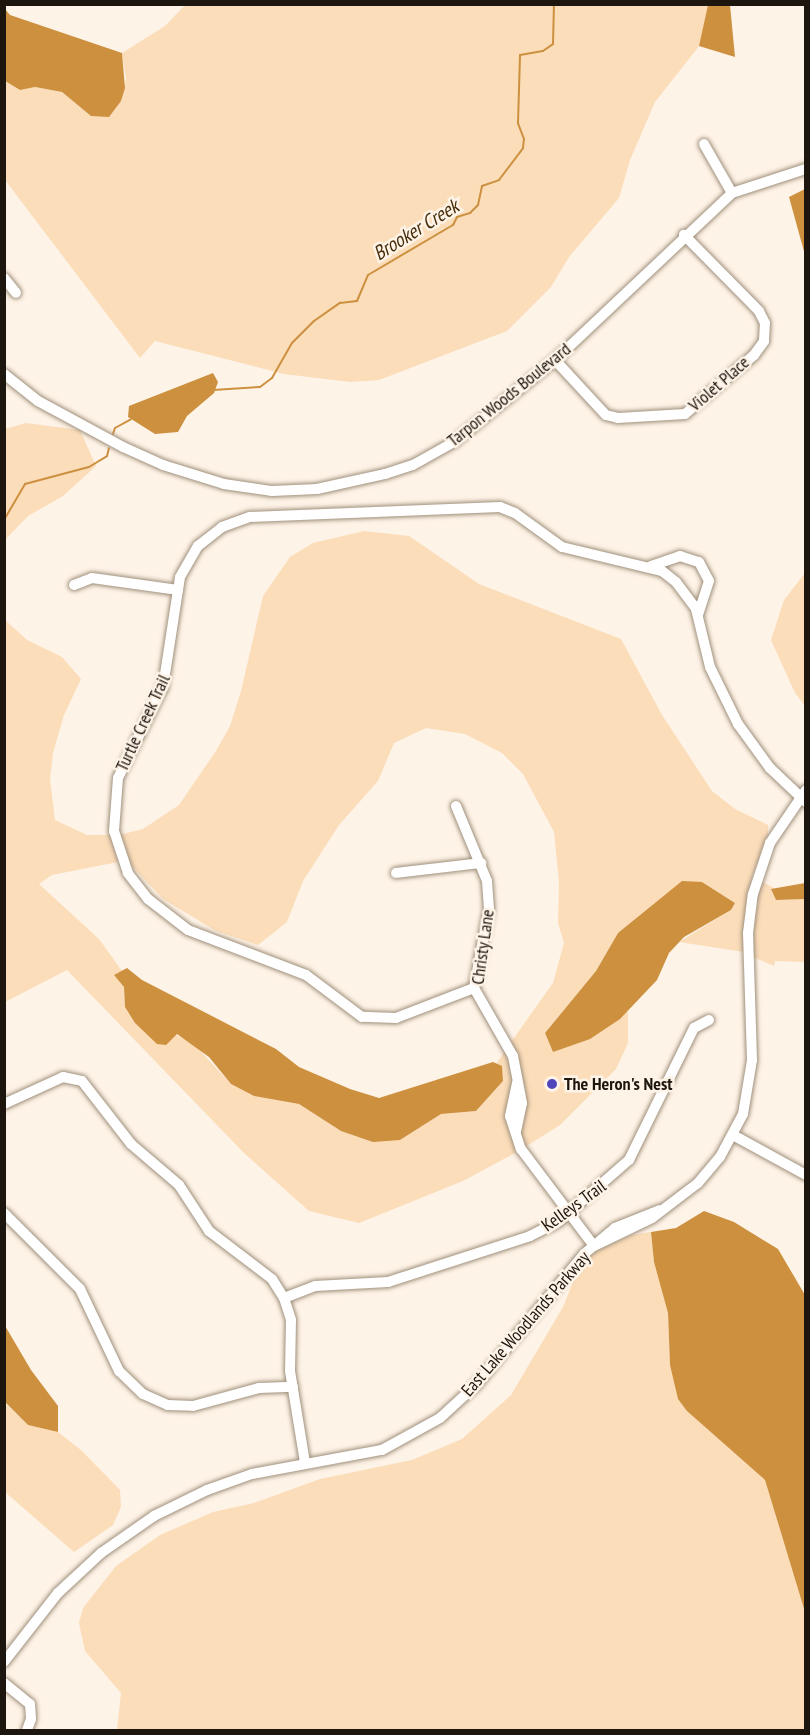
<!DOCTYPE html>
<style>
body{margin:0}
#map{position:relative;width:810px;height:1735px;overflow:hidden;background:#fef3e7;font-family:"PT Sans Narrow",sans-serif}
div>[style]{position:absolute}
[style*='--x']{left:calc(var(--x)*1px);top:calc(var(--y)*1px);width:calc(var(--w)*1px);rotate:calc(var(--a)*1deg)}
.green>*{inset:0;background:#fbddba}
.water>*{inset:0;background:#cc903f}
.stream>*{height:2px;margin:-1px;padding:0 1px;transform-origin:1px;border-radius:1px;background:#cc903f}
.roads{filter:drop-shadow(0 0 2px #a0907c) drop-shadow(0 0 2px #a0907c)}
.minor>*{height:10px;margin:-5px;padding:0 5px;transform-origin:5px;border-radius:5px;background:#fff}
.dots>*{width:16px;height:16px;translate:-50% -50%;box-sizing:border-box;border:3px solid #fef3e7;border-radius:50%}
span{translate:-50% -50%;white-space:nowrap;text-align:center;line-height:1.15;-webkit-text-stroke:5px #fef3e7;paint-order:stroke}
.street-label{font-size:18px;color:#1d160f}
.poi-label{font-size:18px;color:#1d160f;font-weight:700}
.left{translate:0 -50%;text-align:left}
.water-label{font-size:20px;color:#472e0b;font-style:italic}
.frame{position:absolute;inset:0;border:6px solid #1d160f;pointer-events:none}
</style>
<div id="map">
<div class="green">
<i style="clip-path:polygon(614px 4px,708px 5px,700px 45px,655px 102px,630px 160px,619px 198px,569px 257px,551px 287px,507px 331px,379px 380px,350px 382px,284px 374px,155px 341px,140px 358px,5px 180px,5px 81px,20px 90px,35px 87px,62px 92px,91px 116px,121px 101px,126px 79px,122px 53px,165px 26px,185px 5px)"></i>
<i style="clip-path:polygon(26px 423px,80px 430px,96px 466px,63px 496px,28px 516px,5px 540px,5px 429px)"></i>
<i style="clip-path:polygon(364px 531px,409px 536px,479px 584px,621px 639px,662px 715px,712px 791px,735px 809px,768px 825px,768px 835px,752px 876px,747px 906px,744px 952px,679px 942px,731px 910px,735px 903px,702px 882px,618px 933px,596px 971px,545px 1033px,553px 1052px,628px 1011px,628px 1043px,616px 1069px,560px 1125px,525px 1147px,520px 1133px,526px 1093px,511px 1042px,553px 983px,564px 943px,558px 923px,559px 882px,554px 832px,523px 774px,502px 753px,465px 734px,426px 728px,394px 743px,378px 781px,339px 825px,303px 881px,287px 922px,258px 945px,216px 931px,163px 899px,129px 863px,119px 835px,143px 829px,179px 805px,216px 751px,230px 726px,241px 691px,263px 596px,290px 557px,313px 543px)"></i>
<i style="clip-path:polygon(805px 573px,805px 706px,795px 693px,771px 640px,784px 600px)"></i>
<i style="clip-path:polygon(5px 620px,27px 640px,62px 657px,81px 679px,64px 715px,53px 753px,50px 779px,55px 820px,87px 835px,110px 835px,118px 862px,52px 875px,39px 884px,99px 939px,122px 971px,115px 975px,124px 987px,125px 1007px,195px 1045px,231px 1084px,254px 1096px,299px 1104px,341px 1131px,400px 1140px,441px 1114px,476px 1111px,503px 1081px,502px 1066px,496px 1064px,505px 1051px,513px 1080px,506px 1117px,517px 1152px,463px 1181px,359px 1223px,309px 1211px,244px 1153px,67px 970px,5px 1002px)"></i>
<i style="clip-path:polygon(761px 881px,775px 889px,771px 889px,776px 900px,805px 899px,805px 962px,775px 961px,774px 966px,753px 957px,755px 908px)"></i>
<i style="clip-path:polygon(651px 1232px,654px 1262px,668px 1313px,670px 1365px,729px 1446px,765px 1480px,805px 1612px,805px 1730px,117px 1730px,121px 1693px,85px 1651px,79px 1623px,83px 1608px,116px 1566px,160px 1535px,213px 1512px,254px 1503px,320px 1479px,412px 1460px,462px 1439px,511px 1395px,563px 1307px,580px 1265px,597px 1250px,632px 1235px)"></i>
<i style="clip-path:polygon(4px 1402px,28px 1425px,58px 1432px,81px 1450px,120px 1490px,121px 1507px,113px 1525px,74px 1552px,5px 1492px)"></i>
</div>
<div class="water">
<i style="clip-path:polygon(708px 5px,730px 5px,735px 57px,699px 46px)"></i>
<i style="clip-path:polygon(5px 9px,10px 15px,122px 53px,125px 88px,121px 101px,109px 117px,91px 116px,62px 92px,35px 87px,20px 90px,5px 81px)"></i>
<i style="clip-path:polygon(805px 189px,805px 255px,789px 197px)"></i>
<i style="clip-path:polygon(213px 373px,218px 382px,214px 393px,187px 416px,178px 432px,155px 434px,128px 417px,129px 406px)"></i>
<i style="clip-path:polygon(682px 881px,702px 882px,735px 903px,731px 910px,684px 937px,669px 953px,657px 980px,620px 1019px,590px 1039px,553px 1052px,545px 1033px,596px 971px,618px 933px)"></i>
<i style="clip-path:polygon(805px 883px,805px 899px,776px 900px,771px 889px)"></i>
<i style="clip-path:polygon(127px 968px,142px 980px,276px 1049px,299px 1067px,350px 1089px,379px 1098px,493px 1062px,502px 1066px,503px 1081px,476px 1111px,441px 1114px,400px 1140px,373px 1142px,341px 1131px,299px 1104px,254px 1096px,231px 1084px,209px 1057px,177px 1034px,166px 1045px,157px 1044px,135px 1023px,125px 1007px,124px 987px,114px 975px)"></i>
<i style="clip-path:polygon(704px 1211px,734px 1222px,778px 1249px,805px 1295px,805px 1612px,765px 1480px,687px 1411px,678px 1399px,670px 1365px,668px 1313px,654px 1262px,651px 1232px,676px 1228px)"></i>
<i style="clip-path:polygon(4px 1324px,31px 1370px,58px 1406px,58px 1432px,28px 1425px,5px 1402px)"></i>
</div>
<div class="stream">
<i style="--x:213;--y:390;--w:47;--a:-3.7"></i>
<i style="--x:260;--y:387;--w:15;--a:-37"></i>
<i style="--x:272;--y:378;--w:40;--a:-60.3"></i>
<i style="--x:292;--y:343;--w:31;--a:-45"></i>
<i style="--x:314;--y:321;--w:32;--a:-35"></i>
<i style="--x:340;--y:303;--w:17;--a:-7"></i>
<i style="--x:357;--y:301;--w:28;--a:-67"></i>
<i style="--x:368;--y:275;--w:99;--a:-30.5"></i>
<i style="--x:453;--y:225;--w:9;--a:-63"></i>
<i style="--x:457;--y:217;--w:14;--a:-17"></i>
<i style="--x:470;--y:213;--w:11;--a:-45"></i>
<i style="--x:478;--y:205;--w:19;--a:-78"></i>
<i style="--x:482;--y:186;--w:18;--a:-19"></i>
<i style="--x:499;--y:180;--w:40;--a:-53"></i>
<i style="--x:523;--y:148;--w:9;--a:-84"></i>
<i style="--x:524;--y:139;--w:17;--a:-111"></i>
<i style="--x:518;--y:123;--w:68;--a:-88.3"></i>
<i style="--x:520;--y:55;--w:23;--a:-10"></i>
<i style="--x:543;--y:51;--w:12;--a:-35"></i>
<i style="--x:553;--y:44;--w:40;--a:-88.6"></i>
<i style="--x:113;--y:434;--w:6;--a:-72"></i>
<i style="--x:115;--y:428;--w:18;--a:-29"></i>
<i style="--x:4;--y:520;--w:42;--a:-59.7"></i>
<i style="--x:25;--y:484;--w:66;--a:-14.9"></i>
<i style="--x:89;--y:467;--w:21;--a:-31"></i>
<i style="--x:107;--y:456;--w:8;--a:-76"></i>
</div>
<div class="roads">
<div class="minor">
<i style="--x:704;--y:144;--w:56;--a:60.3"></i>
<i style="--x:4;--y:278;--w:19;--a:51"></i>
<i style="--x:555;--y:360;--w:75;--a:47.2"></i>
<i style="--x:606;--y:415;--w:12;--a:14"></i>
<i style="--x:618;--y:418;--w:67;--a:-3.4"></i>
<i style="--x:685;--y:414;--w:91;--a:-40.5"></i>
<i style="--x:754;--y:355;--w:17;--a:-54"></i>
<i style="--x:764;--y:341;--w:18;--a:-87"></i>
<i style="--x:765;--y:323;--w:13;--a:-117"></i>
<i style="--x:759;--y:311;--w:107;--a:-134.6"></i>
<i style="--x:4;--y:374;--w:43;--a:38.5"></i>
<i style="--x:38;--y:401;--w:97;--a:28.4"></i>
<i style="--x:123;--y:447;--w:44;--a:24.2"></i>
<i style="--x:163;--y:465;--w:64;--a:17.3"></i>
<i style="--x:224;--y:484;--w:49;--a:8.3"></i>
<i style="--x:272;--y:491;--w:45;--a:-2.5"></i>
<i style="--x:317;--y:489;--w:70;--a:-12.4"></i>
<i style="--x:385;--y:474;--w:29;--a:-18"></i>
<i style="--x:413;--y:465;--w:47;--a:-29.3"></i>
<i style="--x:454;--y:442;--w:130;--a:-39.1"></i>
<i style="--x:555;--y:360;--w:243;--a:-43.3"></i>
<i style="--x:732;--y:193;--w:78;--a:-18"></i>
<i style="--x:651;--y:566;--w:31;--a:-19"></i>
<i style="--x:680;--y:556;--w:20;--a:18"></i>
<i style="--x:699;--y:562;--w:21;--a:62"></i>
<i style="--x:709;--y:581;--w:36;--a:108"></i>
<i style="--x:74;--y:585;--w:19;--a:-21"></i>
<i style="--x:92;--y:578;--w:87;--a:7.9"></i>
<i style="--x:456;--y:806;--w:81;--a:67.5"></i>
<i style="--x:487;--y:881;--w:28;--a:86"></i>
<i style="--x:489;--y:909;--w:80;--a:100.8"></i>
<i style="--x:474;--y:988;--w:78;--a:60.2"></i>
<i style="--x:513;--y:1056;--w:48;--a:79.2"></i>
<i style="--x:522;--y:1103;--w:29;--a:102"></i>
<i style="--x:396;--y:873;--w:86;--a:-6.7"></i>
<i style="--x:474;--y:988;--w:84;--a:159"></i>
<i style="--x:396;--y:1018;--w:34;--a:-178"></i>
<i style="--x:362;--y:1017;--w:70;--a:-143.1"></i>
<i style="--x:306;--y:975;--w:126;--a:-159.1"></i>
<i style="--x:188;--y:930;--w:51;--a:-142.2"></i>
<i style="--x:148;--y:899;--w:33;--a:-128"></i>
<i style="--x:128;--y:873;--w:44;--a:-108.4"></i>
<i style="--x:114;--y:831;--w:53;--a:-85.7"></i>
<i style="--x:118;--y:778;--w:102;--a:-63.7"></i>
<i style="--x:163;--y:687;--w:111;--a:-81.2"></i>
<i style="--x:180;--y:577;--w:36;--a:-60"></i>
<i style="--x:198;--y:546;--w:31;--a:-38"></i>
<i style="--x:222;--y:527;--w:30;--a:-20"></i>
<i style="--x:250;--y:517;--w:250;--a:-2.3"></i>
<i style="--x:500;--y:507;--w:16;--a:22"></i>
<i style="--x:515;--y:513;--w:58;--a:35.9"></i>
<i style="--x:562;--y:547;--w:103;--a:13.5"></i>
<i style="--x:662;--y:571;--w:18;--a:38"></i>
<i style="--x:676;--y:582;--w:34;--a:53"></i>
<i style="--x:696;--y:609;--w:60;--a:76.4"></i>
<i style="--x:710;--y:667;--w:64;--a:63.8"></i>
<i style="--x:738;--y:724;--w:54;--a:54"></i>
<i style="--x:770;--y:768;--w:50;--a:43.4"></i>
<i style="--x:517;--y:1083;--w:34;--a:102"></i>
<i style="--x:510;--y:1116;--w:35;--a:72"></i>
<i style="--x:521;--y:1149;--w:121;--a:53"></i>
<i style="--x:4;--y:1104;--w:65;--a:-24.6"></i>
<i style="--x:63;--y:1077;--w:19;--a:12"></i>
<i style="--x:82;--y:1081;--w:80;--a:52.1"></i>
<i style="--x:131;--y:1144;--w:63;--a:40.5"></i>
<i style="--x:179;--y:1185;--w:55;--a:56.9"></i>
<i style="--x:209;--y:1231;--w:79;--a:37.3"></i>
<i style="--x:272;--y:1279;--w:22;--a:58"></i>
<i style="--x:284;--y:1298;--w:23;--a:72"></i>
<i style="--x:291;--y:1320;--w:51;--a:91.1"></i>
<i style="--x:290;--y:1371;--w:93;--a:80.7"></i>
<i style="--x:733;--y:1135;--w:83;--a:28.7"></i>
<i style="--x:4;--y:1213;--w:107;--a:45"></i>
<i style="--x:80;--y:1289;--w:91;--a:64.6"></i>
<i style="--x:119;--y:1371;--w:33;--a:44"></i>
<i style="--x:143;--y:1394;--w:27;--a:24"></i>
<i style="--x:168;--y:1405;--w:25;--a:2"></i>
<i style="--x:193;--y:1406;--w:68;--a:-15.3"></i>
<i style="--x:259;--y:1388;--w:34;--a:-2"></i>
<i style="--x:594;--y:1246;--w:64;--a:-25.8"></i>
<i style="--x:652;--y:1218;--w:58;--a:-37.3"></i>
<i style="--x:698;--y:1183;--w:34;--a:-50"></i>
<i style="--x:720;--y:1157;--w:49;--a:-61.9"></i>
<i style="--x:743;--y:1114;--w:55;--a:-80.5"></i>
<i style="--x:752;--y:1060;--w:127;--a:-91.8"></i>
<i style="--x:748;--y:933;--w:39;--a:-83"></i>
<i style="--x:753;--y:894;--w:54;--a:-71.6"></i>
<i style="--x:770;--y:843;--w:64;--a:-55.8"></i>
<i style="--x:284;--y:1298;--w:33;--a:-21"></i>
<i style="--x:315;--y:1286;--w:73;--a:-3.1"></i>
<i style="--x:388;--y:1282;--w:149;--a:-17.9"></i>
<i style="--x:530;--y:1236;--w:33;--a:-27"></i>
<i style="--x:559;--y:1221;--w:93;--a:-41.1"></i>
<i style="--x:629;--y:1160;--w:147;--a:-63.8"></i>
<i style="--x:694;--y:1028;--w:17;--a:-28"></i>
<i style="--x:4;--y:1662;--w:88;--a:-52"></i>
<i style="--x:58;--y:1593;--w:59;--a:-42.9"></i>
<i style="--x:101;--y:1553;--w:65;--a:-34.9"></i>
<i style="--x:154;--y:1516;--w:59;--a:-26.1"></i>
<i style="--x:207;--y:1490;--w:48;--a:-19.6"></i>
<i style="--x:252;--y:1474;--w:132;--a:-10.5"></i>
<i style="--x:382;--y:1450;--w:66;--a:-28.9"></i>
<i style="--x:440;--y:1418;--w:49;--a:-42.5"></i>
<i style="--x:476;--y:1385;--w:170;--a:-50.5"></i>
<i style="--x:584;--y:1254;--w:40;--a:-40"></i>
<i style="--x:615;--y:1228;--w:48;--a:-21.8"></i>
<i style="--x:4;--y:1683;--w:33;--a:39"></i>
<i style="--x:30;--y:1704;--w:15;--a:86"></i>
<i style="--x:31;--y:1719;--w:12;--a:110"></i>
</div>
</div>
<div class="dots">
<i style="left:552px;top:1084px;background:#5145bc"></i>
</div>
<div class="street-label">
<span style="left:719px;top:384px;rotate:-41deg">Violet Place</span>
<span style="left:509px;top:395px;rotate:-39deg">Tarpon Woods Boulevard</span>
<span style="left:143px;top:723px;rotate:-65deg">Turtle Creek Trail</span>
<span style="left:483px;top:947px;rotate:-82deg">Christy Lane</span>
<span style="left:574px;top:1206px;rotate:-36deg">Kelleys Trail</span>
<span style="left:526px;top:1324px;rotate:-49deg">East Lake Woodlands Parkway</span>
</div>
<div class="poi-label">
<span class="left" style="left:564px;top:1084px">The Heron's Nest</span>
</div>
<div class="water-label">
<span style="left:416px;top:230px;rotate:-32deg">Brooker Creek</span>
</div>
<div class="frame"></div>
</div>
